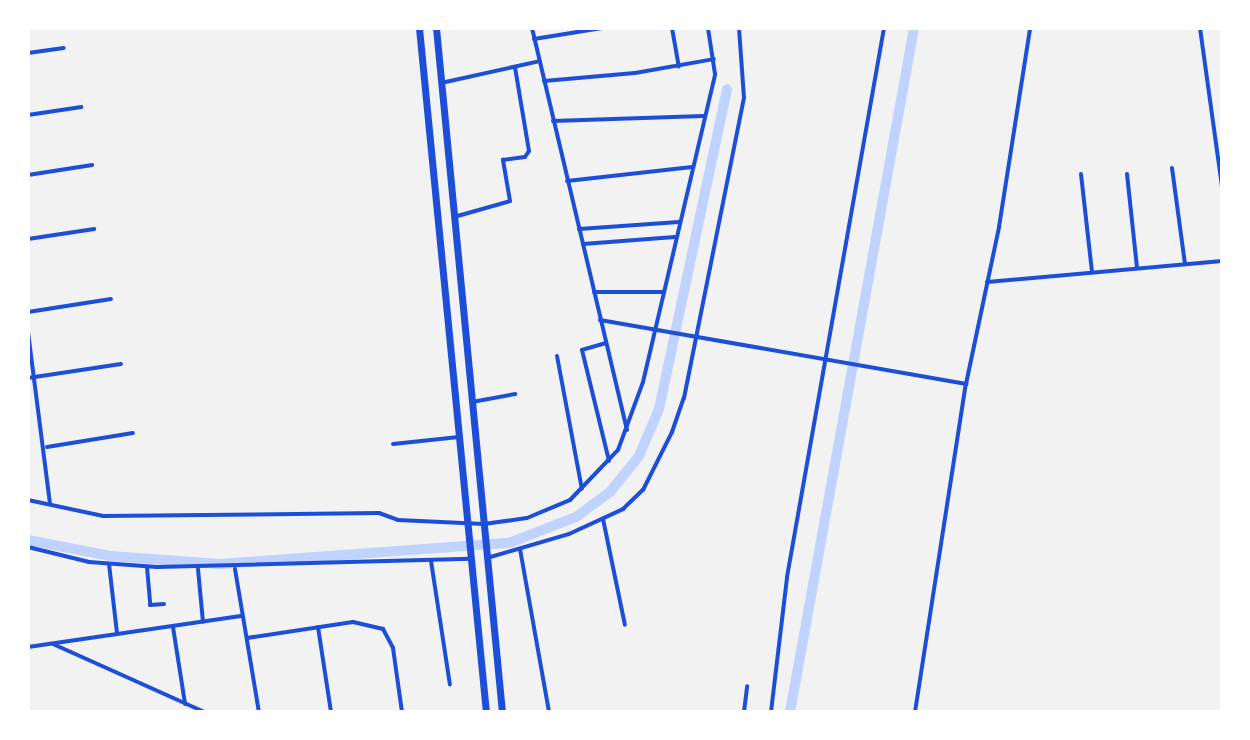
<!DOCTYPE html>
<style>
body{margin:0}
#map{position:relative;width:1250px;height:740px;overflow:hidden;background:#f2f2f2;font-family:"Nunito Sans",sans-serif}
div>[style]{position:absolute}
.canal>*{height:10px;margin:-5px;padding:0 5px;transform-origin:5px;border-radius:5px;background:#bfd3fe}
.minor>*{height:4px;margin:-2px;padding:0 2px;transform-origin:2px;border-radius:2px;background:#1d4ed8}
.trunk>*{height:7px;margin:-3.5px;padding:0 3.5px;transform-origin:3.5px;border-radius:3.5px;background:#1d4ed8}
span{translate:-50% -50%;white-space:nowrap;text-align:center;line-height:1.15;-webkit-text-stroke:6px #fff;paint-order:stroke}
.frame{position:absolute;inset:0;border:30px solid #fff;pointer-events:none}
</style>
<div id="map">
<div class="canal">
<i style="left:28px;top:540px;width:84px;rotate:11deg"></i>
<i style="left:110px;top:556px;width:110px;rotate:4.2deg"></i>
<i style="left:220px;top:564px;width:290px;rotate:-4.2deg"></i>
<i style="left:509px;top:543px;width:72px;rotate:-21.2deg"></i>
<i style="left:576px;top:517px;width:42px;rotate:-36.3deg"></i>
<i style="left:610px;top:492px;width:46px;rotate:-51.1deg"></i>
<i style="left:639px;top:456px;width:51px;rotate:-66.9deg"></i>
<i style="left:659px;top:409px;width:327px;rotate:-78deg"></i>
<i style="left:790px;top:712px;width:695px;rotate:-79.72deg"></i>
</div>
<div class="minor">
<i style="left:532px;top:28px;width:413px;rotate:76.7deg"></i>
<i style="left:672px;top:28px;width:39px;rotate:80deg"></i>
<i style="left:1200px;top:28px;width:161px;rotate:82.1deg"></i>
<i style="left:534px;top:39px;width:69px;rotate:-9.2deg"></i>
<i style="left:28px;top:53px;width:36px;rotate:-8deg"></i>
<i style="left:544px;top:81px;width:91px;rotate:-5deg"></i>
<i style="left:635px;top:73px;width:80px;rotate:-10deg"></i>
<i style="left:441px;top:83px;width:101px;rotate:-12.5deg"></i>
<i style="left:28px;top:115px;width:54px;rotate:-8.6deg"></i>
<i style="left:553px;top:121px;width:150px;rotate:-1.9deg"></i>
<i style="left:1172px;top:168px;width:97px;rotate:82.3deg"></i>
<i style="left:1081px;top:174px;width:99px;rotate:83.6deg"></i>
<i style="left:1127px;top:174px;width:94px;rotate:83.9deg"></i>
<i style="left:28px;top:175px;width:65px;rotate:-8.9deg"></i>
<i style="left:567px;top:181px;width:126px;rotate:-6.4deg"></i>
<i style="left:454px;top:217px;width:58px;rotate:-15.9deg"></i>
<i style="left:510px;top:201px;width:42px;rotate:-99.7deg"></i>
<i style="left:503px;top:160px;width:22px;rotate:-8deg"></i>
<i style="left:525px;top:157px;width:7px;rotate:-56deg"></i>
<i style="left:529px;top:151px;width:85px;rotate:-99.5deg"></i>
<i style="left:579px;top:229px;width:100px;rotate:-4deg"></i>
<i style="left:28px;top:239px;width:67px;rotate:-8.6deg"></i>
<i style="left:583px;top:244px;width:92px;rotate:-4.4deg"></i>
<i style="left:987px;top:282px;width:236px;rotate:-5.1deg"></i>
<i style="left:594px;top:292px;width:70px"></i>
<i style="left:28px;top:312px;width:84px;rotate:-8.9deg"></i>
<i style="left:600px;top:320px;width:372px;rotate:9.9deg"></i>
<i style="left:28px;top:332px;width:173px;rotate:82.7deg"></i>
<i style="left:606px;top:343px;width:25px;rotate:164deg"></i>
<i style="left:582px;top:350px;width:114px;rotate:76.3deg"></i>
<i style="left:557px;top:356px;width:135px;rotate:79.4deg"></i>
<i style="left:28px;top:378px;width:94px;rotate:-8.6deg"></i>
<i style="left:472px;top:402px;width:44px;rotate:-10.5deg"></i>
<i style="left:393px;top:444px;width:66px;rotate:-6.1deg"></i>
<i style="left:47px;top:447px;width:87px;rotate:-9.2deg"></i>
<i style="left:28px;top:500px;width:77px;rotate:12deg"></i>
<i style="left:103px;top:516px;width:276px;rotate:-0.6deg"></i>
<i style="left:379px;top:513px;width:20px;rotate:20deg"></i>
<i style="left:398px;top:520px;width:86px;rotate:2.7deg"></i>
<i style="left:484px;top:524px;width:43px;rotate:-7.9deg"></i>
<i style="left:527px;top:518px;width:47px;rotate:-22.7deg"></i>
<i style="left:570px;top:500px;width:69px;rotate:-46.2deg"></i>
<i style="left:618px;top:450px;width:72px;rotate:-69.8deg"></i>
<i style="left:643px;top:382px;width:316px;rotate:-76.8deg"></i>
<i style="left:715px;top:74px;width:47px;rotate:-98.7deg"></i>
<i style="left:603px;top:519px;width:108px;rotate:78.3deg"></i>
<i style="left:28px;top:547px;width:63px;rotate:13.8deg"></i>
<i style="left:89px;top:562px;width:68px;rotate:4.2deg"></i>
<i style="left:157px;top:567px;width:314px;rotate:-1.5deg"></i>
<i style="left:520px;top:549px;width:166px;rotate:79.9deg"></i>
<i style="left:487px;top:558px;width:85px;rotate:-16.3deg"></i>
<i style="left:569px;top:534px;width:60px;rotate:-24.8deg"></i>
<i style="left:623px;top:509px;width:28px;rotate:-44deg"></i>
<i style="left:643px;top:490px;width:65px;rotate:-63.4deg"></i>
<i style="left:672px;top:432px;width:36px;rotate:-71deg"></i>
<i style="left:684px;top:398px;width:306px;rotate:-78.7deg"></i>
<i style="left:744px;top:98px;width:70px;rotate:-94.1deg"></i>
<i style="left:431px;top:561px;width:125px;rotate:81.3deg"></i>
<i style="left:109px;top:564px;width:69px;rotate:83.4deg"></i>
<i style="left:147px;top:567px;width:38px;rotate:85deg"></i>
<i style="left:150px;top:605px;width:14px;rotate:-4deg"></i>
<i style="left:198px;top:569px;width:53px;rotate:84.6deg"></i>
<i style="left:235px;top:569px;width:145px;rotate:80.5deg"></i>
<i style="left:173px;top:627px;width:78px;rotate:81.1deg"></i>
<i style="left:318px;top:627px;width:86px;rotate:81.3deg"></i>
<i style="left:247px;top:638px;width:107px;rotate:-8.6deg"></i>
<i style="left:353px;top:622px;width:31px;rotate:13deg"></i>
<i style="left:383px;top:629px;width:21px;rotate:62deg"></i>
<i style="left:393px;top:648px;width:65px;rotate:82deg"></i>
<i style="left:53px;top:644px;width:166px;rotate:24.2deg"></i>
<i style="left:28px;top:647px;width:215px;rotate:-8.3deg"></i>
<i style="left:744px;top:712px;width:26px;rotate:-83deg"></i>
<i style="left:771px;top:712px;width:136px;rotate:-83.2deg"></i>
<i style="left:787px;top:577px;width:558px;rotate:-79.98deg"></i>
<i style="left:915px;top:712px;width:332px;rotate:-81.2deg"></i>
<i style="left:966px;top:384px;width:160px;rotate:-78.1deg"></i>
<i style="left:999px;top:227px;width:201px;rotate:-81.1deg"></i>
</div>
<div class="trunk">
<i style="left:419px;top:28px;width:687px;rotate:84.41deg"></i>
<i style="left:436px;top:28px;width:687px;rotate:84.49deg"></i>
</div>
<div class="frame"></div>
</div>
